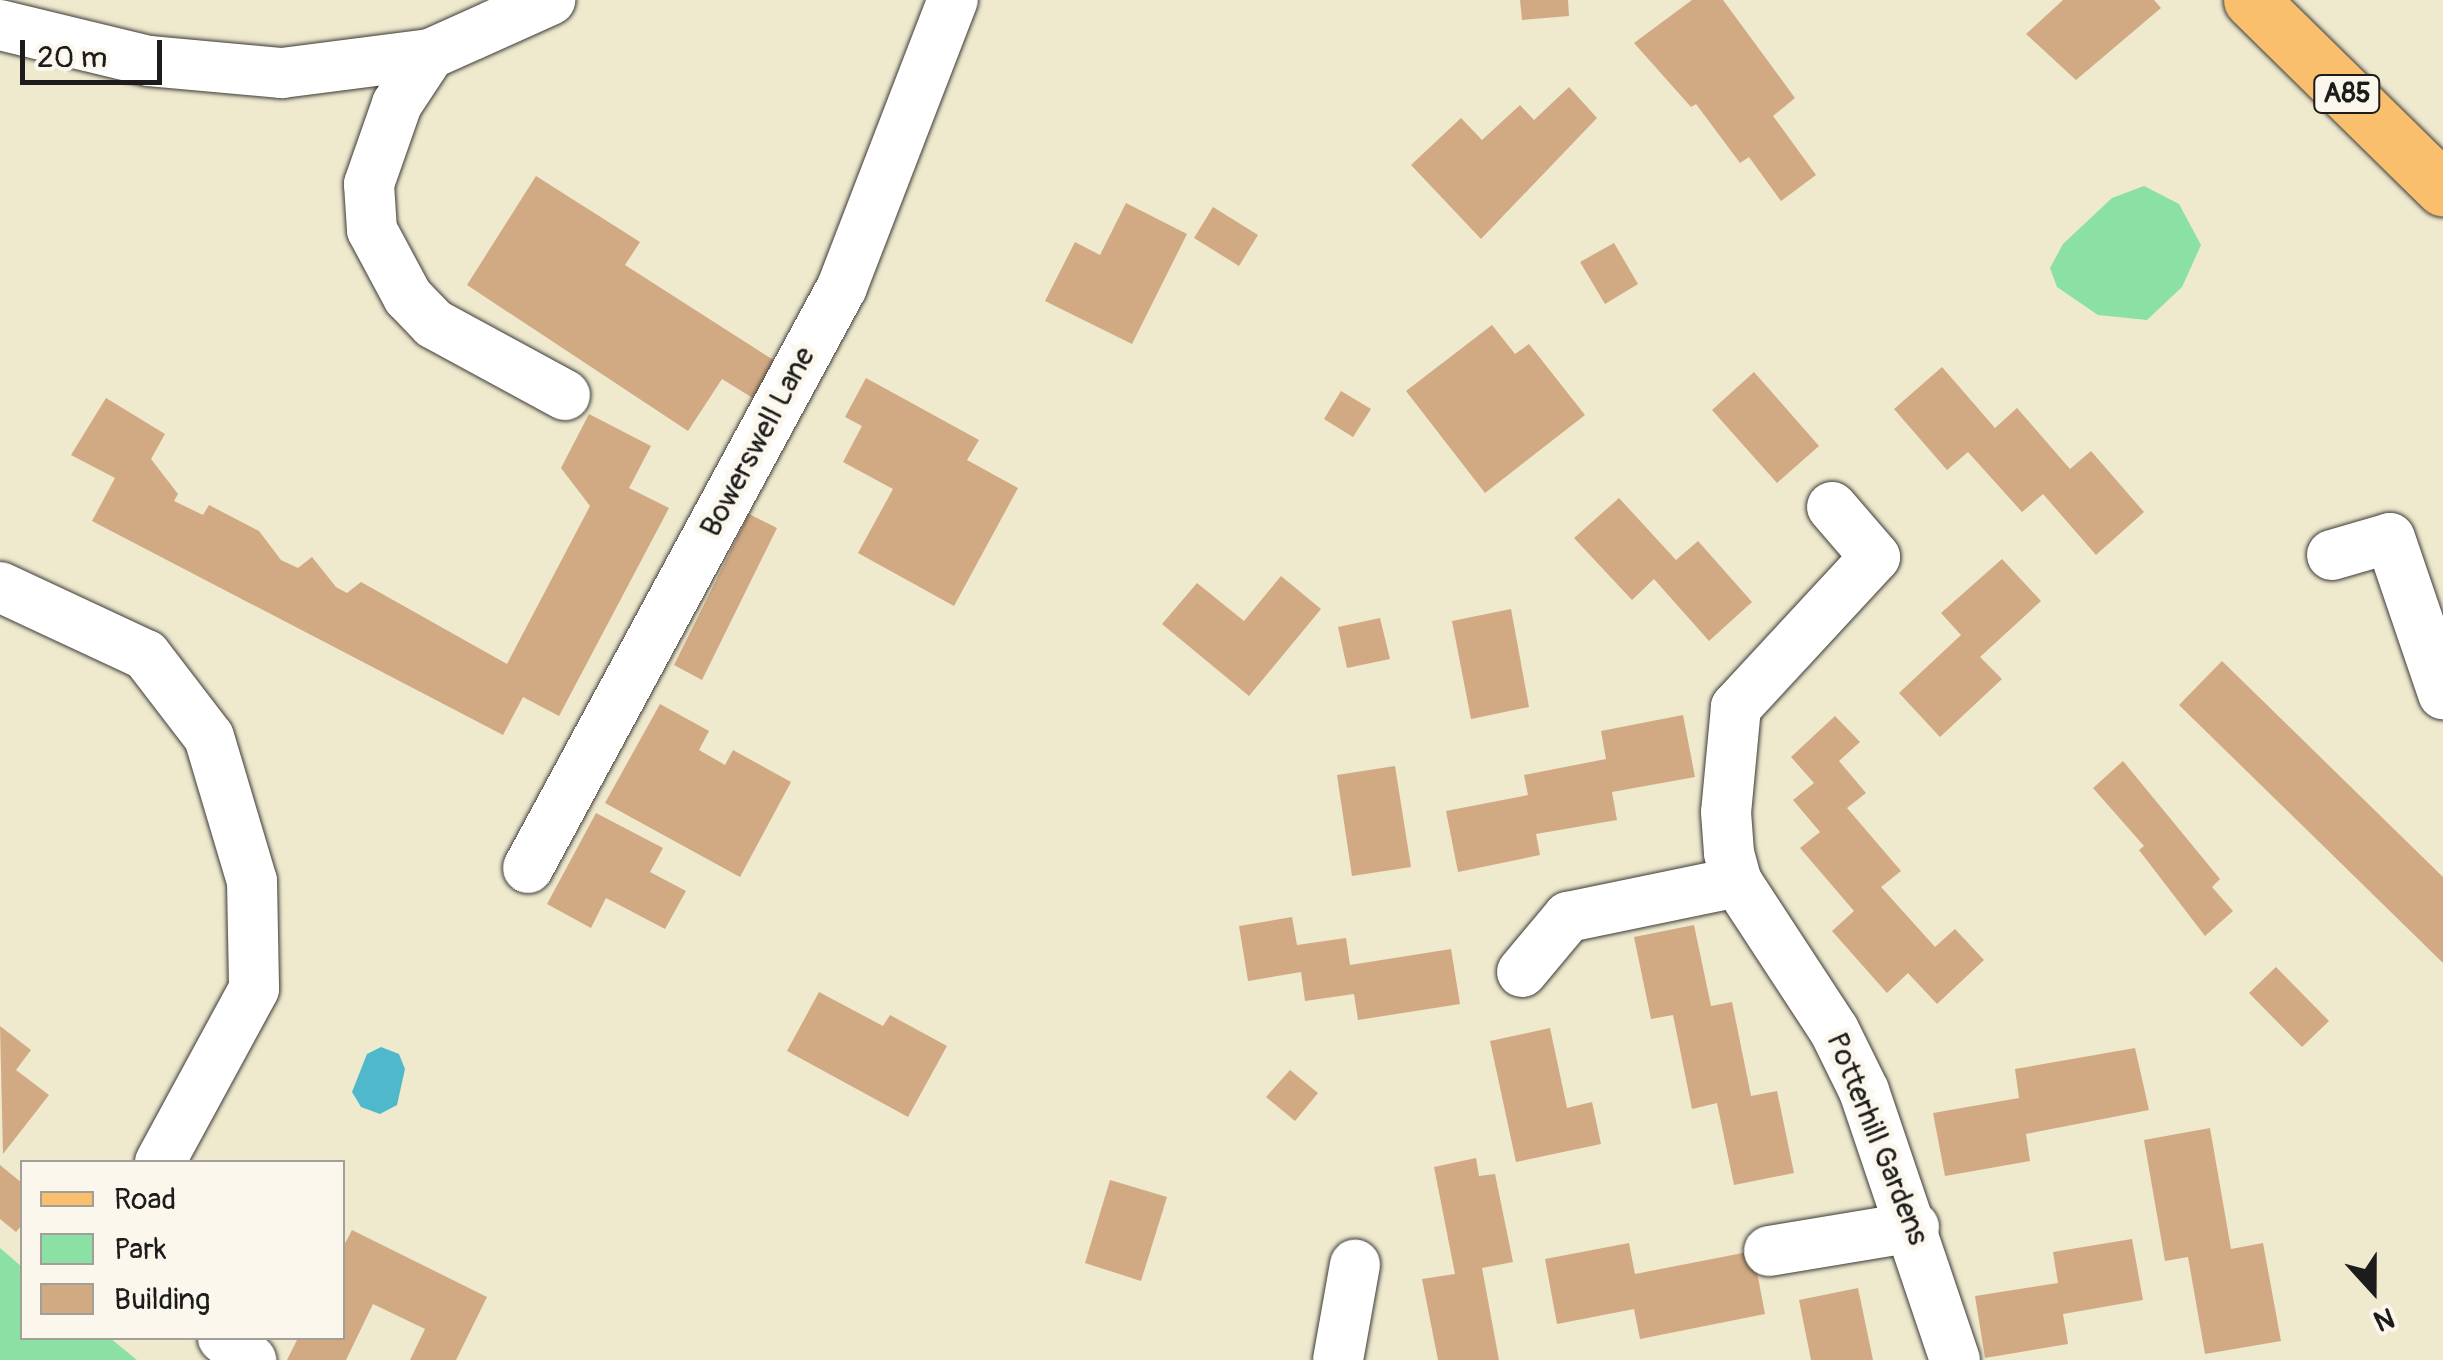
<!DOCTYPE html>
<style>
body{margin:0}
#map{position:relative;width:2443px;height:1360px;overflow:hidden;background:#efe9ce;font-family:Pangolin,sans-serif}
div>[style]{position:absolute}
.green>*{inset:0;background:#8be0a3}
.water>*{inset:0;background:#4fb9cb}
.building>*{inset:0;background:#d1aa84}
.roads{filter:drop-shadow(0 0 2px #3c3b37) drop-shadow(0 0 2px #3c3b37)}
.minor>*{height:50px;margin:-25px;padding:0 25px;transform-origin:25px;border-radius:25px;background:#fff}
.major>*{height:55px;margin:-27.5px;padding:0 27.5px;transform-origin:27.5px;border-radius:27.5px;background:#f9bf6d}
span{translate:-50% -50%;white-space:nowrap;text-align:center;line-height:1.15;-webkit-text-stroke:10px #fbf7ec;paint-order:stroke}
.shield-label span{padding:2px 8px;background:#fbf7ec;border:2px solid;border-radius:8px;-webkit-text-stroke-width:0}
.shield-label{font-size:28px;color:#1c1c1c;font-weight:700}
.street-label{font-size:30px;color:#1c1c1c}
.legend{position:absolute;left:20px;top:1160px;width:325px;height:180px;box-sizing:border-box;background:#fbf7ec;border:2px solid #a29f99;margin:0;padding:12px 18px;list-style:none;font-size:30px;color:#1c1c1c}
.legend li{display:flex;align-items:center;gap:20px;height:50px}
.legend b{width:50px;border:2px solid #a29f99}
.north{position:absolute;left:2323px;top:1240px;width:100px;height:100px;-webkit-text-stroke:8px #fbf7ec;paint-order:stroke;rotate:159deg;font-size:28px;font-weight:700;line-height:40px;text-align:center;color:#1c1c1c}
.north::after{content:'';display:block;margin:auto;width:35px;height:45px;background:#1c1c1c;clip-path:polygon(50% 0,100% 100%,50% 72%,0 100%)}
.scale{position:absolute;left:20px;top:40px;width:142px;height:45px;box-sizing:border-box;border:5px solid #1c1c1c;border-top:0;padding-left:12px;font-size:30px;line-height:35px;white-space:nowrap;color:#1c1c1c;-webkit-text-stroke:8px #fbf7ec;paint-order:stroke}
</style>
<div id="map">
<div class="green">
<i style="clip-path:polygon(2144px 186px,2179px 204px,2201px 245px,2182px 287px,2147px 320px,2098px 315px,2057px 287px,2050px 268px,2063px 244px,2112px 198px)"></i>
<i style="clip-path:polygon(0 1248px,22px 1267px,22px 1338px,110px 1338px,137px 1360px,0 1360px)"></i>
</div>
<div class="water">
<i style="clip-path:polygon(381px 1047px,399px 1054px,405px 1069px,397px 1105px,380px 1114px,361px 1107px,352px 1092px,367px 1054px)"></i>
</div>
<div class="building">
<i style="clip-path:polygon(1520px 0,1568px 0,1569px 16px,1522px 20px)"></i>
<i style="clip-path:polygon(1692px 0,1723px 0,1795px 98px,1773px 116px,1816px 175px,1781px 201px,1749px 157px,1740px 163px,1696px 104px,1691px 107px,1634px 43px)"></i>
<i style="clip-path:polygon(2063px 0,2154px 0,2161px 8px,2076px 80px,2026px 34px)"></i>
<i style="clip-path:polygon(1569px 87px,1597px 118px,1481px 239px,1411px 165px,1461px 118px,1482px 140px,1520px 105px,1534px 120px)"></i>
<i style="clip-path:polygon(536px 176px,640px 242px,625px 265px,792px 372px,769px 408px,722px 379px,688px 431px,467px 285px)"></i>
<i style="clip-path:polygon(1126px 203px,1187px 234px,1132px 344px,1045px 301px,1075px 242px,1100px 255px)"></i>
<i style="clip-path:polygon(1213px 207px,1258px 235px,1239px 266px,1194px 238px)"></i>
<i style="clip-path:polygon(1614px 243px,1638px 284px,1605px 304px,1580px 262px)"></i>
<i style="clip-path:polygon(1492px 325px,1515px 354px,1529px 344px,1585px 415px,1485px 493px,1406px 391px)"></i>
<i style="clip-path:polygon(1942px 367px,1995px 428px,2017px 408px,2070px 469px,2091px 451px,2144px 512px,2096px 555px,2043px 494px,2022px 512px,1968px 452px,1947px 470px,1894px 409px)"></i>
<i style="clip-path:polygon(1754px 372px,1819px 446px,1777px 483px,1712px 410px)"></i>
<i style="clip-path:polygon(866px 378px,979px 440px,967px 460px,1018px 488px,954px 606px,858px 553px,893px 489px,843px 462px,862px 426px,845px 417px)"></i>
<i style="clip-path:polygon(1341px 391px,1371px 409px,1353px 437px,1324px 419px)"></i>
<i style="clip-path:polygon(106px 398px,165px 434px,151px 459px,178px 494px,174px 501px,203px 515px,209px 505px,259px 531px,281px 560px,298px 568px,312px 557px,336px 587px,347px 593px,361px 582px,507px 664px,590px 506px,561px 468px,589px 414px,651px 446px,629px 488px,669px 508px,559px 716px,523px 697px,503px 735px,92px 521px,115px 478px,71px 455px)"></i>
<i style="clip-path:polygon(1619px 498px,1676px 560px,1698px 541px,1752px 602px,1709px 641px,1654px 579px,1632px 600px,1574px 538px)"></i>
<i style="clip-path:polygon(749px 514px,777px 528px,702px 680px,674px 665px)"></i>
<i style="clip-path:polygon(2002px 559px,2041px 601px,1980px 657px,2002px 679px,1940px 737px,1899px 693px,1961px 635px,1941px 613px)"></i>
<i style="clip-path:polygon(1281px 576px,1321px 609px,1249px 696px,1162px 624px,1197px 583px,1244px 621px)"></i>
<i style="clip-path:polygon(1511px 609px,1529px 707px,1471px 719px,1452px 621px)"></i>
<i style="clip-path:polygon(1380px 618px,1390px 659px,1347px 668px,1338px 627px)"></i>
<i style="clip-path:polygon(2222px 661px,2443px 877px,2443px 963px,2179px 705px)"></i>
<i style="clip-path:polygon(660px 704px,709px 731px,699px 750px,725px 765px,733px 750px,791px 782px,740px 877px,605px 803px)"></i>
<i style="clip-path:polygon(1683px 715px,1695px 777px,1612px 792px,1617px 820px,1536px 834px,1540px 855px,1458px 872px,1446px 811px,1528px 795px,1524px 775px,1606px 759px,1601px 731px)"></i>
<i style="clip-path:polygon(1835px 716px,1860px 742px,1839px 761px,1866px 793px,1847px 808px,1901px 871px,1881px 887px,1935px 947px,1955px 929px,1984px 960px,1937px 1004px,1908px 973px,1887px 993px,1832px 931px,1854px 911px,1800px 848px,1820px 832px,1793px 800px,1814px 783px,1791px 757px)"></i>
<i style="clip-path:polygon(2123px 761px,2220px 879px,2212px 887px,2233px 911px,2205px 936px,2139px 850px,2144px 846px,2093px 788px)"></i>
<i style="clip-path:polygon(1395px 766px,1411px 867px,1352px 876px,1337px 775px)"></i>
<i style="clip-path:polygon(596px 813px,663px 848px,650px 872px,686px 891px,665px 929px,606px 898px,591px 928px,547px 904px)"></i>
<i style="clip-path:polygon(1292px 917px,1297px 945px,1346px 938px,1350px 965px,1451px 949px,1460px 1004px,1358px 1020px,1354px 994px,1305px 1001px,1301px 972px,1248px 981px,1239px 926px)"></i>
<i style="clip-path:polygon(1694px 925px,1711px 1006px,1732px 1002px,1751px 1096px,1777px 1091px,1794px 1173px,1734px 1185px,1717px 1103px,1692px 1109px,1673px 1015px,1651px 1019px,1634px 937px)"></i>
<i style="clip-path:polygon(2276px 967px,2329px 1021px,2302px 1047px,2249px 993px)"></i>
<i style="clip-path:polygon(819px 992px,883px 1026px,890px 1015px,947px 1046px,908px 1117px,787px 1051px)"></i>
<i style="clip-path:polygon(0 1026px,31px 1050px,16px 1070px,49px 1095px,3px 1154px)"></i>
<i style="clip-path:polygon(1550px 1028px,1567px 1108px,1592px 1102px,1601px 1144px,1516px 1162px,1490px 1041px)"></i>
<i style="clip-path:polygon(2135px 1048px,2149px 1110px,2026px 1134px,2030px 1161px,1945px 1176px,1933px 1113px,2019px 1098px,2015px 1069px)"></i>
<i style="clip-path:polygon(1290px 1070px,1318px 1093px,1295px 1121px,1266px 1097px)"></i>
<i style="clip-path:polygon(2210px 1128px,2231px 1249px,2263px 1243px,2281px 1341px,2205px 1354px,2188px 1257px,2165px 1261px,2144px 1140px)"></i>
<i style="clip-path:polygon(1476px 1158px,1479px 1176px,1495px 1174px,1513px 1262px,1482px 1268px,1499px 1360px,1438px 1360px,1422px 1279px,1455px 1274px,1434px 1167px)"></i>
<i style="clip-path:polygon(0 1165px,22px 1183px,22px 1225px,16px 1232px,0 1219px)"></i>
<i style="clip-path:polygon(1110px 1180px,1167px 1197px,1141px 1281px,1085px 1263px)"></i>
<i style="clip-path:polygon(352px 1230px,487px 1297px,456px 1360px,410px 1360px,425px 1329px,373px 1304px,346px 1360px,287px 1360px,298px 1338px,342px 1338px,342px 1249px)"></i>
<i style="clip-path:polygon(2132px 1239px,2143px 1300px,2063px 1314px,2068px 1344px,1985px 1358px,1975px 1296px,2058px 1283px,2053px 1252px)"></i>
<i style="clip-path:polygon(1629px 1243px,1635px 1274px,1753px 1251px,1765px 1314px,1640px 1339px,1634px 1309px,1557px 1324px,1545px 1259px)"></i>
<i style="clip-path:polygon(1858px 1288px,1873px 1360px,1811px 1360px,1799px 1300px)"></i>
</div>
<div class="roads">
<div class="minor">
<i style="left:0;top:25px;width:153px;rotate:13.6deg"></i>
<i style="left:149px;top:61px;width:134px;rotate:5.2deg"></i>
<i style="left:282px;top:73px;width:149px;rotate:-7.3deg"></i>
<i style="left:430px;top:54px;width:132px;rotate:-24.2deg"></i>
<i style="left:430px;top:54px;width:60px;rotate:123.4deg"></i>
<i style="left:397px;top:104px;width:85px;rotate:109.3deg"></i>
<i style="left:369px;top:184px;width:46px;rotate:86.3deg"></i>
<i style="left:372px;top:230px;width:76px;rotate:61.8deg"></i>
<i style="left:408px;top:297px;width:37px;rotate:46deg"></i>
<i style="left:434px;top:324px;width:149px;rotate:28.5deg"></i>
<i style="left:1832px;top:507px;width:66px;rotate:49.3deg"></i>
<i style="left:1875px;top:557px;width:205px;rotate:132.8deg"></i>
<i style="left:1736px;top:707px;width:105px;rotate:95.4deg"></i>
<i style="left:1726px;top:812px;width:41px;rotate:85.8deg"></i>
<i style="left:1729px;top:853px;width:30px;rotate:75deg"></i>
<i style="left:1737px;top:882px;width:177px;rotate:56.8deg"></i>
<i style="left:1834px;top:1030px;width:68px;rotate:63.8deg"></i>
<i style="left:1864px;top:1091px;width:284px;rotate:71.3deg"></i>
<i style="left:2332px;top:555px;width:60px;rotate:-16.3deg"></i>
<i style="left:2390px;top:538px;width:165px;rotate:71.2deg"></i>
<i style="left:0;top:587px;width:161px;rotate:25deg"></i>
<i style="left:146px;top:655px;width:103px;rotate:52.5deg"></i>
<i style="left:209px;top:737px;width:150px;rotate:73.4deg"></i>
<i style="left:252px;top:881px;width:108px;rotate:88.9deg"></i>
<i style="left:254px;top:989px;width:197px;rotate:118.5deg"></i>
<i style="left:528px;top:868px;width:660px;rotate:-61.61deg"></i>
<i style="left:842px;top:287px;width:308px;rotate:-68.9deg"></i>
<i style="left:1522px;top:972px;width:72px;rotate:-50.1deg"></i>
<i style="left:1568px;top:917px;width:173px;rotate:-11.7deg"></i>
<i style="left:1769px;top:1251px;width:147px;rotate:-9.4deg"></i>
<i style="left:223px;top:1338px;width:36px;rotate:38deg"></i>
<i style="left:1338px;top:1360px;width:97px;rotate:-79.9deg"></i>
</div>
<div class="major">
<i style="left:2251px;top:0;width:269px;rotate:44.5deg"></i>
</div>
</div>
<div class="shield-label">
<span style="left:2347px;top:94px">A85</span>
</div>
<div class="street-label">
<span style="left:758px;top:442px;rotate:-62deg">Bowerswell Lane</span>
<span style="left:1877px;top:1139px;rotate:68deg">Potterhill Gardens</span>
</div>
<ul class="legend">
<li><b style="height:12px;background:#f9bf6d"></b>Road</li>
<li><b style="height:28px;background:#8be0a3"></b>Park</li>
<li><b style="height:28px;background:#d1aa84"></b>Building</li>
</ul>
<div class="north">N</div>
<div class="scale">20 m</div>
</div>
